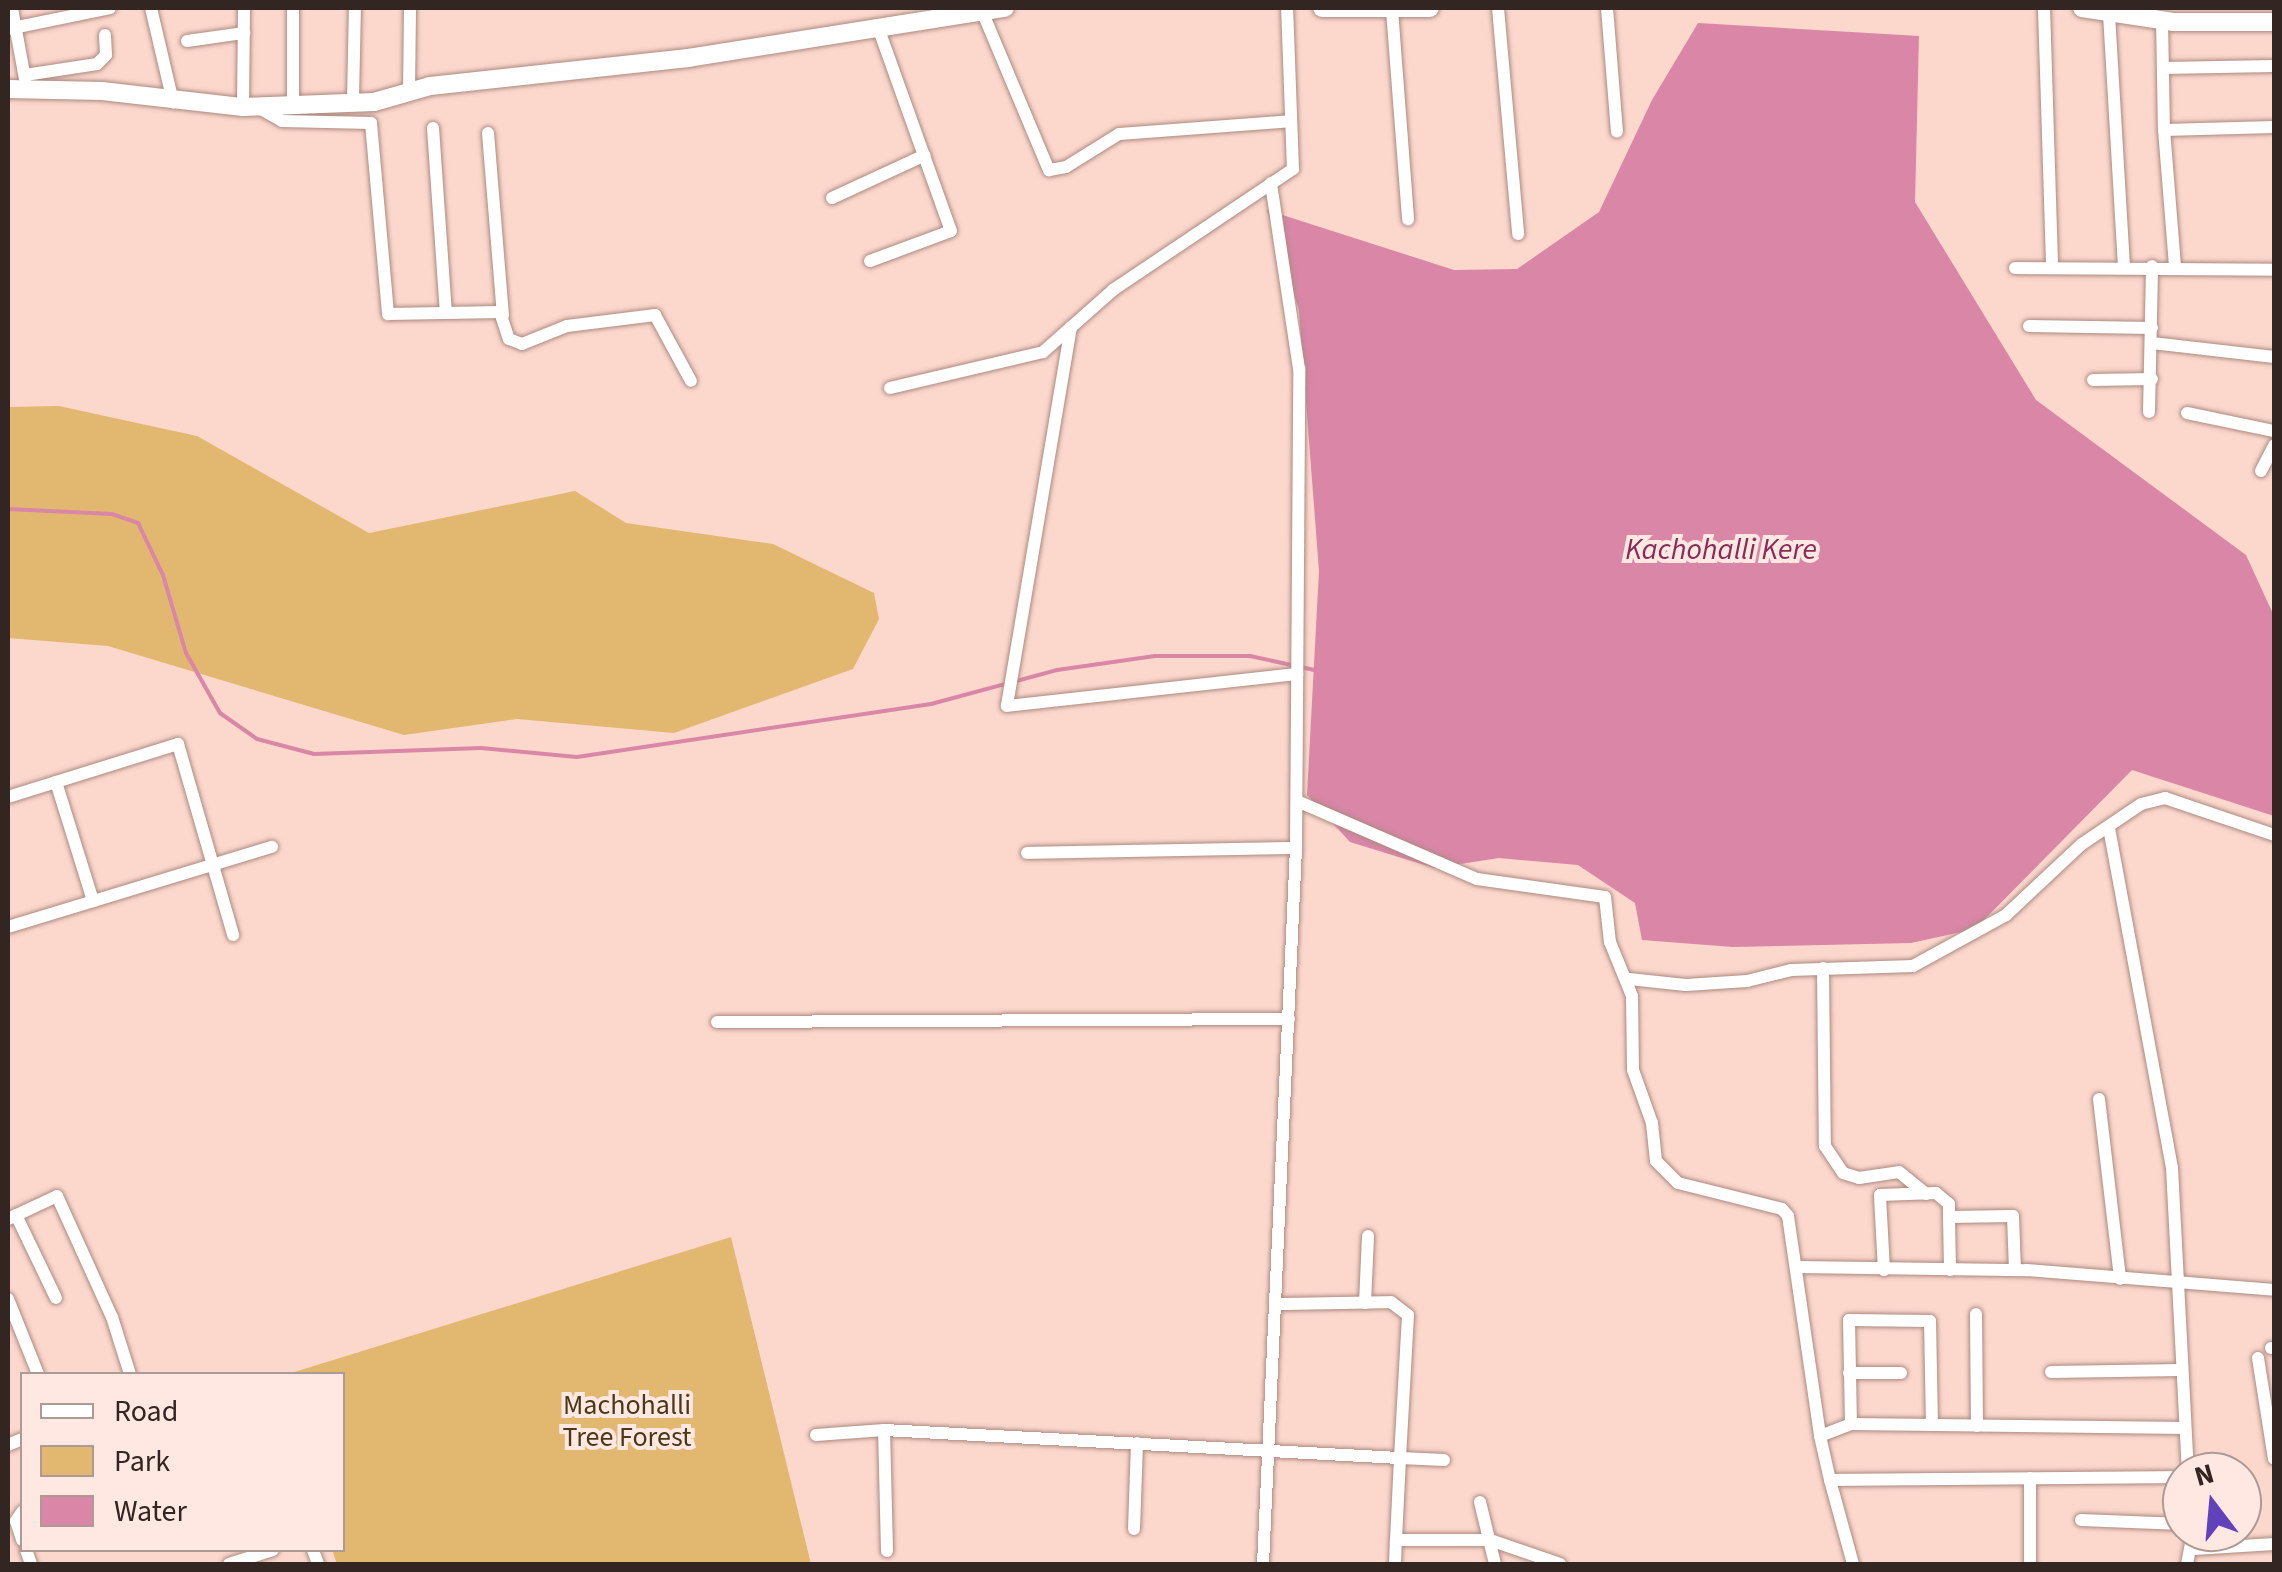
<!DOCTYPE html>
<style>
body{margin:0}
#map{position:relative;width:2282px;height:1572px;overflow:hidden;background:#fcd7cc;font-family:"Source Sans 3",sans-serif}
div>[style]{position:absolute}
.green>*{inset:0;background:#e2b870}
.water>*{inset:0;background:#d986a7}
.stream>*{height:4px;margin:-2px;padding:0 2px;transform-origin:2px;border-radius:2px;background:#d986a7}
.roads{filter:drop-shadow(0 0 2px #ac8a80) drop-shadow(0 0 2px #ac8a80)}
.street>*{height:12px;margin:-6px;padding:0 6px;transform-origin:6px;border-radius:6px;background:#fff}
.secondary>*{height:18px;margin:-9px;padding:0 9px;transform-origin:9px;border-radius:9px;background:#fff}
span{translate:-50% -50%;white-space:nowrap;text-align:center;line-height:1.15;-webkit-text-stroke:8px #fee8e1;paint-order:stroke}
.park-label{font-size:28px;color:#4a3816}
.water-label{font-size:30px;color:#8b2a59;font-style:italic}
.frame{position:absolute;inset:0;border:10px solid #332521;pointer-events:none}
.legend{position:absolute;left:20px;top:1372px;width:325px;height:180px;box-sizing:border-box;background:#fee8e1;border:2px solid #ad9a94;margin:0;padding:12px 18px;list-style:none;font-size:30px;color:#332521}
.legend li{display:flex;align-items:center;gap:20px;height:50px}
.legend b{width:50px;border:2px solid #ad9a94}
.north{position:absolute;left:2162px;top:1452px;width:100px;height:100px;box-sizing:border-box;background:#fee8e1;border:2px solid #ad9a94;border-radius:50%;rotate:344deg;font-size:28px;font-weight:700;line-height:40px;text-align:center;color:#332521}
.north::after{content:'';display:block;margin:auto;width:35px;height:45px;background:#6242ba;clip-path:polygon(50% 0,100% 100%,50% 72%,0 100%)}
</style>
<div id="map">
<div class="green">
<i style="clip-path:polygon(59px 406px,197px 436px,369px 533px,575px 491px,626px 523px,773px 544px,874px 593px,879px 619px,853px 669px,674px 733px,517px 719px,404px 735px,108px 646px,8px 638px,8px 407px)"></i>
<i style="clip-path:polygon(731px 1237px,811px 1564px,337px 1564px,332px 1550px,342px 1550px,342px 1374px,288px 1374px)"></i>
</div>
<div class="water">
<i style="clip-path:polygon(1698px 23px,1919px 36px,1915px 202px,2036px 400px,2246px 555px,2274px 616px,2274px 816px,2132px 770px,1975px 929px,1911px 943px,1733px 947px,1642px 940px,1635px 903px,1578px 865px,1499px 858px,1434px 868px,1350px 842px,1307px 795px,1319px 571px,1299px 310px,1267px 210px,1454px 270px,1517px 269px,1599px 212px,1652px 100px)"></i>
</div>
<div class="stream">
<i style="left:8px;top:509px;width:104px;rotate:2.8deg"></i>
<i style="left:112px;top:514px;width:28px;rotate:19deg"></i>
<i style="left:138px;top:523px;width:58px;rotate:64.3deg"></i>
<i style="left:163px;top:575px;width:81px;rotate:73.6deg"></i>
<i style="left:186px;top:653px;width:69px;rotate:60.5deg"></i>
<i style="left:220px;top:713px;width:45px;rotate:35.1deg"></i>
<i style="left:257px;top:739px;width:59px;rotate:14.7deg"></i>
<i style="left:314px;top:754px;width:167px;rotate:-2.1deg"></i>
<i style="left:481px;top:748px;width:96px;rotate:5.4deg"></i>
<i style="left:577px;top:757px;width:358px;rotate:-8.5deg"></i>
<i style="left:931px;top:704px;width:131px;rotate:-15.1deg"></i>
<i style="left:1057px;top:670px;width:99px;rotate:-8.1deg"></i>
<i style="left:1155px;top:656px;width:95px"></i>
<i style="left:1250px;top:656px;width:66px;rotate:12.3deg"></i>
</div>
<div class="roads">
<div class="street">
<i style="left:12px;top:8px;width:72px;rotate:79.6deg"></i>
<i style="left:151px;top:8px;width:97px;rotate:76.8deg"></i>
<i style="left:293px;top:8px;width:98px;rotate:90deg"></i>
<i style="left:1498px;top:8px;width:227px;rotate:84.9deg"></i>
<i style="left:1607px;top:8px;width:124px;rotate:85.4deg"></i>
<i style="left:2044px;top:8px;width:259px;rotate:88.2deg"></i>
<i style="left:1392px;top:10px;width:210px;rotate:85.6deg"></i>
<i style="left:982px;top:11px;width:173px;rotate:67.2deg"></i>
<i style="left:1049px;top:170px;width:17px;rotate:-10deg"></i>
<i style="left:1066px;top:167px;width:62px;rotate:-31.9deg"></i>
<i style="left:1119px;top:134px;width:172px;rotate:-4.3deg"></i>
<i style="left:2109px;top:14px;width:252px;rotate:86.6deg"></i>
<i style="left:2162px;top:19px;width:111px;rotate:89deg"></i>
<i style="left:8px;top:29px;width:104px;rotate:-11.6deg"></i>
<i style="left:187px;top:41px;width:58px;rotate:-8deg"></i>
<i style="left:2163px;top:68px;width:111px;rotate:-1deg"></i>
<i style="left:25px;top:75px;width:73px;rotate:-8.7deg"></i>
<i style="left:97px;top:64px;width:13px;rotate:-45deg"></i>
<i style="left:106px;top:55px;width:20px;rotate:-93deg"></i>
<i style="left:409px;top:92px;width:84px;rotate:-89.3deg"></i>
<i style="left:353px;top:100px;width:92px;rotate:-88.8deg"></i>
<i style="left:243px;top:107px;width:99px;rotate:-89.4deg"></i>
<i style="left:257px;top:107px;width:29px;rotate:29deg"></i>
<i style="left:282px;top:121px;width:89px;rotate:1.3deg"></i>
<i style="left:371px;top:123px;width:192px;rotate:84.9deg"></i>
<i style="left:388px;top:314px;width:112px;rotate:-1deg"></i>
<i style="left:500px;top:312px;width:28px;rotate:72deg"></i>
<i style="left:509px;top:339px;width:14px;rotate:21deg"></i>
<i style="left:522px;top:344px;width:48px;rotate:-21.8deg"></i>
<i style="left:567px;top:326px;width:89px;rotate:-7.1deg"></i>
<i style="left:655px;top:315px;width:75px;rotate:61.4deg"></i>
<i style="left:433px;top:128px;width:184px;rotate:86deg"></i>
<i style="left:488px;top:133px;width:183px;rotate:85.3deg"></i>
<i style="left:832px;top:198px;width:102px;rotate:-24.8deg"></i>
<i style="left:870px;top:261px;width:86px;rotate:-20.3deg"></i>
<i style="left:951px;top:231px;width:217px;rotate:-109.7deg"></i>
<i style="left:2175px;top:266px;width:136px;rotate:-94.6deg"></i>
<i style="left:2164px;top:130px;width:110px;rotate:-1.6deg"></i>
<i style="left:2015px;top:268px;width:259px;rotate:0.4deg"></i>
<i style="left:2029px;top:326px;width:123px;rotate:0.9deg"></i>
<i style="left:1071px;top:327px;width:384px;rotate:99.6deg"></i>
<i style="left:1007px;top:706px;width:292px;rotate:-6.3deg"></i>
<i style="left:2152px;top:343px;width:123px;rotate:6.5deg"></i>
<i style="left:2093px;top:380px;width:59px;rotate:-1deg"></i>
<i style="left:890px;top:388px;width:157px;rotate:-13.2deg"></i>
<i style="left:1043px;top:352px;width:94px;rotate:-41.5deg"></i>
<i style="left:1113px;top:290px;width:217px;rotate:-33.9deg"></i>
<i style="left:1293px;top:169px;width:161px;rotate:-92.1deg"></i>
<i style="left:2149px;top:412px;width:146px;rotate:-88.8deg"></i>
<i style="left:2187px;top:413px;width:89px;rotate:11.7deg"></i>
<i style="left:2261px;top:471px;width:29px;rotate:-63deg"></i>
<i style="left:56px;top:782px;width:125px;rotate:72.7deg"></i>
<i style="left:8px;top:797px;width:178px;rotate:-17.3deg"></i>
<i style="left:178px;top:744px;width:199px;rotate:73.9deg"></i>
<i style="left:1299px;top:802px;width:194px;rotate:23.4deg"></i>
<i style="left:1477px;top:879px;width:129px;rotate:8deg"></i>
<i style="left:1605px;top:897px;width:45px;rotate:83.7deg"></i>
<i style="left:1610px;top:942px;width:58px;rotate:67.8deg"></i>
<i style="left:1632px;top:996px;width:74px;rotate:89.2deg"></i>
<i style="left:1633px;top:1070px;width:56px;rotate:70.3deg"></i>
<i style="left:1652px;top:1123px;width:38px;rotate:84deg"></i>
<i style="left:1656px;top:1161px;width:31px;rotate:45deg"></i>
<i style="left:1678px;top:1183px;width:107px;rotate:14deg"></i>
<i style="left:1782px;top:1209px;width:9px;rotate:49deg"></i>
<i style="left:1788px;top:1216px;width:222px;rotate:81.7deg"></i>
<i style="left:2109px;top:828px;width:346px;rotate:79.5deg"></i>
<i style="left:2172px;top:1168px;width:304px;rotate:87deg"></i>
<i style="left:1027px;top:853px;width:269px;rotate:-1.1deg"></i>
<i style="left:1296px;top:848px;width:479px;rotate:-89.6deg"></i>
<i style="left:1299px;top:369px;width:188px;rotate:-98.6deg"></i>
<i style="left:8px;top:927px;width:276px;rotate:-16.9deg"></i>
<i style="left:1823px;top:968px;width:178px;rotate:89.4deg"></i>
<i style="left:1825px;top:1146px;width:32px;rotate:56deg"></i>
<i style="left:1843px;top:1173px;width:17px;rotate:17deg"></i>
<i style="left:1859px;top:1178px;width:40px;rotate:-8.5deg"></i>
<i style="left:1899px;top:1172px;width:35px;rotate:39deg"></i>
<i style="left:1629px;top:979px;width:57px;rotate:6deg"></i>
<i style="left:1686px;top:985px;width:61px;rotate:-3.8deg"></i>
<i style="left:1747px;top:981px;width:45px;rotate:-14deg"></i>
<i style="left:1791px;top:970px;width:122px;rotate:-1.9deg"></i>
<i style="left:1913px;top:966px;width:106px;rotate:-28.7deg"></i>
<i style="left:2006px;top:915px;width:104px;rotate:-43.1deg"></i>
<i style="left:2082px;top:844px;width:71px;rotate:-34.1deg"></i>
<i style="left:2141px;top:804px;width:25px;rotate:-14deg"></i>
<i style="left:2165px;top:798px;width:115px;rotate:18.7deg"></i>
<i style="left:717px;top:1022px;width:572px;rotate:-0.3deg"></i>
<i style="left:2099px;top:1099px;width:181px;rotate:83.3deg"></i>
<i style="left:16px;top:1215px;width:92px;rotate:64.3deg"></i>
<i style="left:1949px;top:1217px;width:53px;rotate:88.9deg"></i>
<i style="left:8px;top:1219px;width:54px;rotate:-25.1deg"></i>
<i style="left:57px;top:1196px;width:133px;rotate:65.6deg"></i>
<i style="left:112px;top:1317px;width:60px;rotate:72.5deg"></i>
<i style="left:1798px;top:1267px;width:229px;rotate:0.8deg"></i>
<i style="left:2027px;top:1270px;width:248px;rotate:4.6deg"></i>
<i style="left:1884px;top:1270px;width:75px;rotate:-93.1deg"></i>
<i style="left:1880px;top:1195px;width:56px;rotate:-2deg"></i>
<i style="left:1936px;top:1193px;width:17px;rotate:40deg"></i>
<i style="left:1949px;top:1204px;width:13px;rotate:90deg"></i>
<i style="left:1949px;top:1217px;width:64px;rotate:-0.9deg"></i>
<i style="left:2013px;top:1216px;width:54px;rotate:87.9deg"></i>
<i style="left:8px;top:1299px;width:81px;rotate:68.2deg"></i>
<i style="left:1365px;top:1303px;width:67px;rotate:-87.4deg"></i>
<i style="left:1976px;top:1314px;width:112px;rotate:89.5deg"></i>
<i style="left:2271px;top:1348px;width:3px"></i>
<i style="left:2258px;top:1358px;width:102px;rotate:81deg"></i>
<i style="left:2051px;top:1372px;width:130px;rotate:-0.9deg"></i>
<i style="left:1849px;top:1373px;width:52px"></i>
<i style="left:1851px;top:1424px;width:334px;rotate:0.7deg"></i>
<i style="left:816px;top:1435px;width:68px;rotate:-4.2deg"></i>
<i style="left:8px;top:1445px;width:15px;rotate:-23deg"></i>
<i style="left:2030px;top:1478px;width:86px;rotate:90deg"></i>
<i style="left:1830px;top:1480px;width:45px;rotate:-102.8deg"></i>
<i style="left:1820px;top:1436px;width:33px;rotate:-21deg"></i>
<i style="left:1851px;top:1424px;width:104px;rotate:-91.1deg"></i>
<i style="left:1849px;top:1320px;width:81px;rotate:0.7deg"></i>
<i style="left:1930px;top:1321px;width:104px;rotate:88.9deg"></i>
<i style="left:1480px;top:1502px;width:64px;rotate:76.4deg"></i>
<i style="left:22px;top:1512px;width:11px;rotate:124deg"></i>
<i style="left:16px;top:1521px;width:20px;rotate:72deg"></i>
<i style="left:2081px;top:1520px;width:101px;rotate:2.3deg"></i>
<i style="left:1134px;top:1529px;width:86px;rotate:-88deg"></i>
<i style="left:1396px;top:1540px;width:82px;rotate:-87.2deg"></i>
<i style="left:1400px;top:1458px;width:44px;rotate:2.6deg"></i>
<i style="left:2194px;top:1549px;width:80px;rotate:-3.6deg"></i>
<i style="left:26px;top:1550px;width:15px;rotate:70deg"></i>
<i style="left:313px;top:1550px;width:15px;rotate:70deg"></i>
<i style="left:887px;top:1551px;width:121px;rotate:-91.4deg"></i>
<i style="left:884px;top:1430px;width:517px;rotate:3.11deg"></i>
<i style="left:1400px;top:1458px;width:143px;rotate:-86.8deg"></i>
<i style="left:1408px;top:1315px;width:21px;rotate:-143deg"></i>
<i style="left:1391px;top:1302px;width:116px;rotate:179deg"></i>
<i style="left:229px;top:1564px;width:46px;rotate:-17.7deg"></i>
<i style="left:1263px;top:1564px;width:717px;rotate:-87.36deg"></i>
<i style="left:1395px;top:1564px;width:24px;rotate:-88deg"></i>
<i style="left:1396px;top:1540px;width:94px"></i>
<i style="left:1490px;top:1540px;width:74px;rotate:18.9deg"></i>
<i style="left:1853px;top:1564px;width:87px;rotate:-105.3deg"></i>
<i style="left:1830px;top:1480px;width:352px;rotate:-0.5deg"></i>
<i style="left:2187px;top:1564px;width:33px;rotate:-79deg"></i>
</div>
<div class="secondary">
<i style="left:1322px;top:8px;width:108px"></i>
<i style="left:2082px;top:8px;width:92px;rotate:8.7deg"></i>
<i style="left:2173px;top:22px;width:101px"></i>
<i style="left:8px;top:89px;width:94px;rotate:1.2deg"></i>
<i style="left:102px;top:91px;width:142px;rotate:6.5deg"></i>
<i style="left:243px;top:107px;width:131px;rotate:-2.2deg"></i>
<i style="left:374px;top:102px;width:58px;rotate:-15.9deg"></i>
<i style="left:430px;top:86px;width:260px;rotate:-6.2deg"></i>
<i style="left:688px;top:58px;width:321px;rotate:-9deg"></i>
</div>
</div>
<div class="park-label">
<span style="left:627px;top:1421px">Machohalli<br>Tree Forest</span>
</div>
<div class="water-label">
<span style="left:1721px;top:550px">Kachohalli Kere</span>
</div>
<div class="frame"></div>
<ul class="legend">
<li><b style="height:12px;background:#fff"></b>Road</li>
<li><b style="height:28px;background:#e2b870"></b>Park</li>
<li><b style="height:28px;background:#d986a7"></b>Water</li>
</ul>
<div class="north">N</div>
</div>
